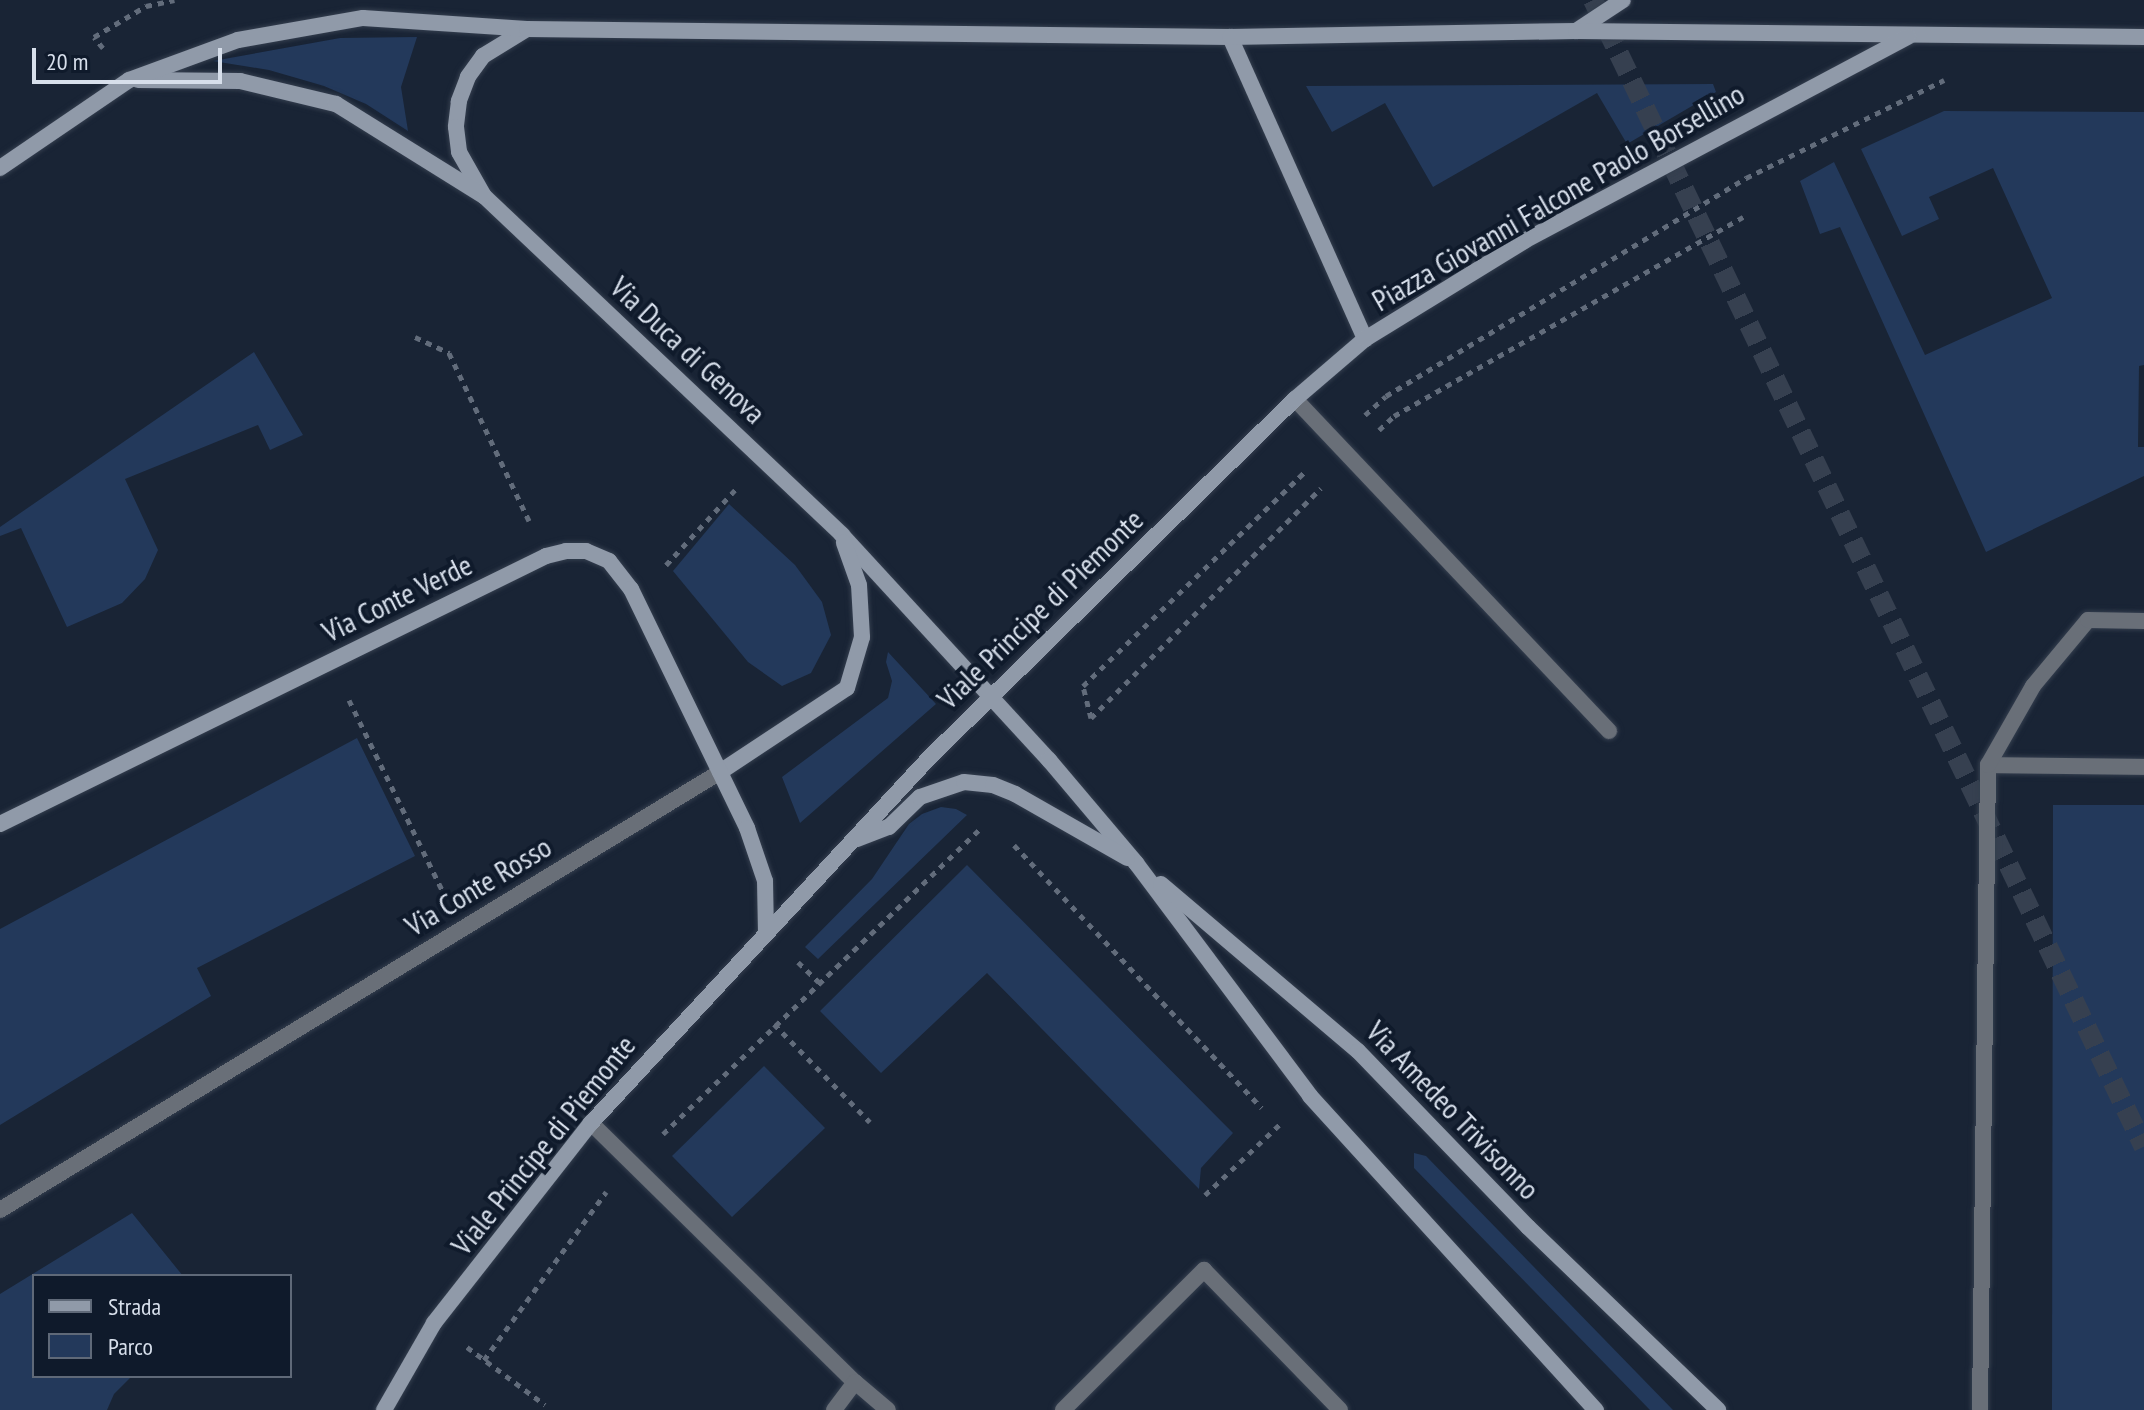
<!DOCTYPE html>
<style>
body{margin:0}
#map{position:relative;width:2144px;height:1410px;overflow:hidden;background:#192435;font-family:"PT Sans Narrow",sans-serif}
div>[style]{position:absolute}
.green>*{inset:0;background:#23395b}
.primary-tunnel>*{height:20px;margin-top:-10px;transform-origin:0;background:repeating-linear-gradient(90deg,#364050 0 20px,transparent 0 30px)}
.path>*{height:5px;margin-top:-2.5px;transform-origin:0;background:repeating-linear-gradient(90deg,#626c7b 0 6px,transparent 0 12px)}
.roads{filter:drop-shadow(0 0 2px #343e4e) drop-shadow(0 0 2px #343e4e)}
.lane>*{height:16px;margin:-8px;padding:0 8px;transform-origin:8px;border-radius:8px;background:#696f78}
.street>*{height:16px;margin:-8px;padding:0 8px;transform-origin:8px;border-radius:8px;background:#696f78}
.secondary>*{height:16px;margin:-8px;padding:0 8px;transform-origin:8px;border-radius:8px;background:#909aa9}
span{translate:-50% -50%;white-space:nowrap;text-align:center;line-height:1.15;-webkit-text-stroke:8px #0f1a2b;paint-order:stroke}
.street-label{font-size:30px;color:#d7dfeb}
.legend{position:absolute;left:32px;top:1274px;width:260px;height:104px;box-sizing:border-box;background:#0f1a2b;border:2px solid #5f6978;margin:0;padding:10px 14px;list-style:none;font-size:24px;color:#d7dfeb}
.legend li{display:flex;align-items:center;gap:16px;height:40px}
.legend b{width:40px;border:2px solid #5f6978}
.scale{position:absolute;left:32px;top:48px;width:190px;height:36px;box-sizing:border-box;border:4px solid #d7dfeb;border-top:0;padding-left:10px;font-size:24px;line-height:28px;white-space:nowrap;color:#d7dfeb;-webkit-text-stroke:6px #0f1a2b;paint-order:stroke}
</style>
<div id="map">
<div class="green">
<i style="clip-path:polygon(417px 37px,401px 87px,408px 131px,366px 104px,324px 86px,269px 70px,213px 61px,340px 38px)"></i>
<i style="clip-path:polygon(1713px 84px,1716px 92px,1627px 144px,1597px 93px,1433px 187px,1385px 103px,1332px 132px,1306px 86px)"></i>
<i style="clip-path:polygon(1944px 111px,2144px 112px,2144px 365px,2139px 366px,2138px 447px,2144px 447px,2144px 476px,1986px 552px,1840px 227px,1820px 234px,1800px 181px,1834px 162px,1925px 355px,2052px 298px,1993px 168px,1929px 197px,1939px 219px,1902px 236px,1861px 149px)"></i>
<i style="clip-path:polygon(254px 352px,303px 435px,270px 450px,258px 425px,125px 479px,158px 550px,145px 579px,122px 603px,67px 627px,21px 528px,0 536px,0 527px)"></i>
<i style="clip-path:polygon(729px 504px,795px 565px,822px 602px,831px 635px,811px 673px,782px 686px,748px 662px,673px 571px)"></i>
<i style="clip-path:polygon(888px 652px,936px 704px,800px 823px,782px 777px,888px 698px,892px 681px,886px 662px)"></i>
<i style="clip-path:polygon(357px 738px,415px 856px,197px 968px,211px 996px,0 1125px,0 929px)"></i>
<i style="clip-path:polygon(2053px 805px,2144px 805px,2144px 1410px,2052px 1410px)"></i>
<i style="clip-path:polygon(941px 807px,956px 809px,967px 815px,818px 959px,805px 947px,872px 879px,909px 824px,922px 814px)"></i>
<i style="clip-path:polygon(967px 865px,1233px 1133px,1201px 1168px,1199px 1189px,987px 973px,881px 1073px,820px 1011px)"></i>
<i style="clip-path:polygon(764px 1066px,825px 1128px,732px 1217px,672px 1156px)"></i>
<i style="clip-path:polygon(1414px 1153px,1426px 1156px,1673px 1410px,1650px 1410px,1414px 1168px)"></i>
<i style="clip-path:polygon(132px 1213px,183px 1276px,34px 1276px,34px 1376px,132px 1376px,114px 1394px,107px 1410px,0 1410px,0 1294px)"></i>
</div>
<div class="primary-tunnel">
<i style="left:1593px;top:0;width:1272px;rotate:64.34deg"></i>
</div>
<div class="path">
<i style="left:103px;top:48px;width:14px;rotate:-129deg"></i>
<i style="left:94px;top:37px;width:61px;rotate:-30.8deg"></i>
<i style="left:146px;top:6px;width:29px;rotate:-12deg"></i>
<i style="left:415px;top:337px;width:38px;rotate:25deg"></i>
<i style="left:449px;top:353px;width:186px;rotate:64.5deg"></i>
<i style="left:1365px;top:415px;width:28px;rotate:-42deg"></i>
<i style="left:1386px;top:396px;width:421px;rotate:-31.2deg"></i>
<i style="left:1746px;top:178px;width:221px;rotate:-26.3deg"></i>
<i style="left:1379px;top:430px;width:21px;rotate:-43deg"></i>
<i style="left:1394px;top:416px;width:402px;rotate:-29.7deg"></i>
<i style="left:666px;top:565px;width:102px;rotate:-47.4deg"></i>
<i style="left:349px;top:700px;width:214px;rotate:63.9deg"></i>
<i style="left:1091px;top:718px;width:33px;rotate:-104deg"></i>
<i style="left:1083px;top:686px;width:310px;rotate:-44deg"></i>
<i style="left:1091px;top:718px;width:325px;rotate:-45deg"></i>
<i style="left:1014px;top:845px;width:361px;rotate:46.7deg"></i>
<i style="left:798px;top:962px;width:29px;rotate:44deg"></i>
<i style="left:774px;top:1024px;width:137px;rotate:45.6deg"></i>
<i style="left:663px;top:1134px;width:443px;rotate:-43.9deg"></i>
<i style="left:1205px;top:1195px;width:103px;rotate:-43.4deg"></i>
<i style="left:467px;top:1347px;width:97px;rotate:36.6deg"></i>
<i style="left:484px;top:1360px;width:208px;rotate:-54deg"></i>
</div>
<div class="roads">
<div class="lane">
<i style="left:1295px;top:399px;width:457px;rotate:46.6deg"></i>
<i style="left:1988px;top:765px;width:156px;rotate:0.7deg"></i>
<i style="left:591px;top:1123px;width:370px;rotate:44.5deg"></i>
<i style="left:855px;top:1382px;width:43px;rotate:40.3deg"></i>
<i style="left:834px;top:1410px;width:35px;rotate:-53deg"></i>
<i style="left:1063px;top:1410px;width:199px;rotate:-44.8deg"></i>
<i style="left:1204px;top:1270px;width:195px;rotate:45.8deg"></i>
<i style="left:1980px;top:1410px;width:645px;rotate:-89.29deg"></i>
<i style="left:1988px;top:765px;width:91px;rotate:-60.3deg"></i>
<i style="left:2033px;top:686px;width:86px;rotate:-50.2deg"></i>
<i style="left:2088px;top:620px;width:56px;rotate:1deg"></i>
</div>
<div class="street">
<i style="left:0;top:1210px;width:843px;rotate:-31.31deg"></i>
</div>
<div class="secondary">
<i style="left:527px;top:29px;width:52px;rotate:148.5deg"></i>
<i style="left:483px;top:56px;width:26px;rotate:126deg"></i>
<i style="left:468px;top:77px;width:26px;rotate:111deg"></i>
<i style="left:459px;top:101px;width:26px;rotate:97deg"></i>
<i style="left:456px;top:127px;width:25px;rotate:83deg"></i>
<i style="left:459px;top:152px;width:51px;rotate:60.4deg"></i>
<i style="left:484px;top:196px;width:493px;rotate:43.4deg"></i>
<i style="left:842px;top:535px;width:306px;rotate:47.4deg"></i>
<i style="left:1049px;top:760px;width:135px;rotate:49.8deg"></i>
<i style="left:1136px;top:863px;width:291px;rotate:53.2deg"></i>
<i style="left:1310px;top:1096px;width:425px;rotate:47.7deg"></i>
<i style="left:1576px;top:31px;width:56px;rotate:-33.4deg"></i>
<i style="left:1230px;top:37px;width:331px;rotate:65.9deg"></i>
<i style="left:138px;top:80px;width:102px;rotate:0.6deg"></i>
<i style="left:240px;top:81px;width:99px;rotate:13.5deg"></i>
<i style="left:336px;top:104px;width:172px;rotate:31.9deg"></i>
<i style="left:0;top:168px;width:156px;rotate:-34.3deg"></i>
<i style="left:129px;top:80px;width:116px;rotate:-20.2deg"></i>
<i style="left:238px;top:40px;width:127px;rotate:-10deg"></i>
<i style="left:363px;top:18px;width:164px;rotate:3.8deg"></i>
<i style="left:527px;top:29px;width:703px;rotate:0.65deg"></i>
<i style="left:1230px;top:37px;width:346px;rotate:-1deg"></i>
<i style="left:1576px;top:31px;width:568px;rotate:0.61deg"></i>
<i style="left:720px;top:772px;width:152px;rotate:-33.5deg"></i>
<i style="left:847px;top:688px;width:53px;rotate:-73.6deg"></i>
<i style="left:862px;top:637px;width:52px;rotate:-93.3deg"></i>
<i style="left:859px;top:585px;width:45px;rotate:-109.7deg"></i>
<i style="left:0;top:824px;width:608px;rotate:-26.14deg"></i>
<i style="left:546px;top:556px;width:21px;rotate:-14deg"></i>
<i style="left:566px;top:551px;width:20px"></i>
<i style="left:586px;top:551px;width:25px;rotate:23deg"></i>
<i style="left:609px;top:561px;width:36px;rotate:52deg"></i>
<i style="left:631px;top:589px;width:266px;rotate:64.1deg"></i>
<i style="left:747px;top:828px;width:56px;rotate:71.2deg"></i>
<i style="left:765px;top:881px;width:50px;rotate:88.9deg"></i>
<i style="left:857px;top:839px;width:34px;rotate:-21deg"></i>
<i style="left:889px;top:827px;width:43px;rotate:-44.1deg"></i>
<i style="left:920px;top:797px;width:46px;rotate:-18.8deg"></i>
<i style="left:964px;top:782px;width:29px;rotate:6deg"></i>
<i style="left:993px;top:785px;width:24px;rotate:22deg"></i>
<i style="left:1015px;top:794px;width:129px;rotate:29.7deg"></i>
<i style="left:1161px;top:884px;width:258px;rotate:40.3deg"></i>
<i style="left:1358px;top:1051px;width:245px;rotate:46deg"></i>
<i style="left:1528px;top:1227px;width:264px;rotate:43.9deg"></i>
<i style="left:384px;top:1410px;width:100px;rotate:-60.1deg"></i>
<i style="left:434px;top:1323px;width:254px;rotate:-51.9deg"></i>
<i style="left:591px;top:1123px;width:499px;rotate:-47.2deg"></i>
<i style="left:930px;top:757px;width:511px;rotate:-44.45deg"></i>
<i style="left:1295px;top:399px;width:92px;rotate:-40.6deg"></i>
<i style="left:1365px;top:339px;width:187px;rotate:-31.6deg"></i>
<i style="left:1524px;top:241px;width:435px;rotate:-28deg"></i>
</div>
</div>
<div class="street-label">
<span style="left:1558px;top:197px;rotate:-30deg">Piazza Giovanni Falcone Paolo Borsellino</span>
<span style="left:688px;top:350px;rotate:43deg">Via Duca di Genova</span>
<span style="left:397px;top:598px;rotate:-26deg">Via Conte Verde</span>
<span style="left:1040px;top:609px;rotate:-44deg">Viale Principe di Piemonte</span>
<span style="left:478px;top:886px;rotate:-31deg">Via Conte Rosso</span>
<span style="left:1453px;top:1110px;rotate:46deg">Via Amedeo Trivisonno</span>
<span style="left:543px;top:1145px;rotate:-51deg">Viale Principe di Piemonte</span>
</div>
<ul class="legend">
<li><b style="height:10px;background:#909aa9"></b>Strada</li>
<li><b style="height:22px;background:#23395b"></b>Parco</li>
</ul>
<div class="scale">20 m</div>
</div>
